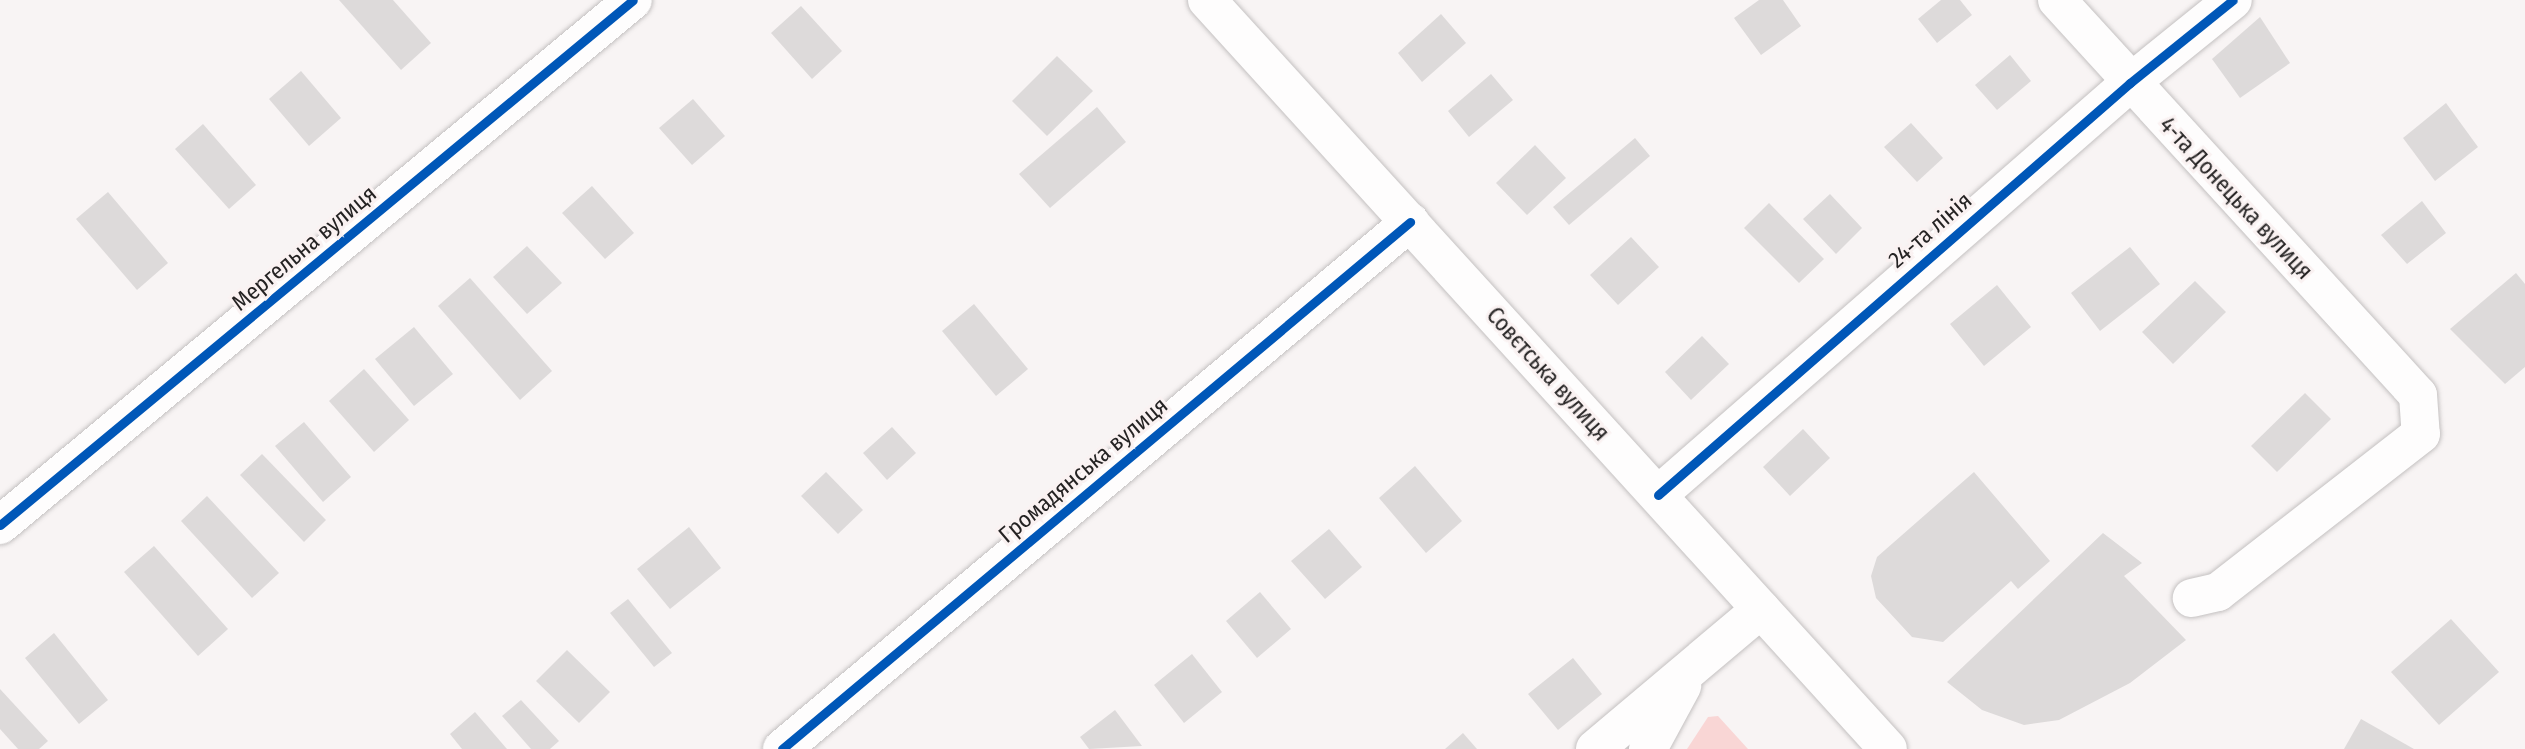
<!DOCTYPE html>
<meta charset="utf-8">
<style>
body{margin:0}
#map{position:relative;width:2525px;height:749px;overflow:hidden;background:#f8f4f4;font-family:"Fira Sans Condensed",sans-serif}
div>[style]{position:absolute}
.green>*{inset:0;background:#f9d6d5}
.building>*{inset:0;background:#dddada}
.roads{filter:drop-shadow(0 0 2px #c4c1c1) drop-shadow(0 0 2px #c4c1c1)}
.minor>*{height:38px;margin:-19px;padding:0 19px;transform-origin:19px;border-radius:19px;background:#fefdfd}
.major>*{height:38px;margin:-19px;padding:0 19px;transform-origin:19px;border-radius:19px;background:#fefdfd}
.cycleway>*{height:9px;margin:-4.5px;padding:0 4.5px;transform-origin:4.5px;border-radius:4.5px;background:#0057b8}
span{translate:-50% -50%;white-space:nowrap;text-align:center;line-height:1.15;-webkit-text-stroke:6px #faf2f2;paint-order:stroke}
.street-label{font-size:23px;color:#252323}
</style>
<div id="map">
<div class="green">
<i style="clip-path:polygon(1718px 716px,1748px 749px,1687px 749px,1708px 717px)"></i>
</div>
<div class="building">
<i style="clip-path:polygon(339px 0,393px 0,431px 43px,401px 70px)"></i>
<i style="clip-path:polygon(1759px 0,1783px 0,1801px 26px,1761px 55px,1734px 18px)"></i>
<i style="clip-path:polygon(1941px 0,1960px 0,1972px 15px,1937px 43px,1918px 19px)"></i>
<i style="clip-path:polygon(801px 6px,842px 51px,812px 79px,771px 33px)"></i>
<i style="clip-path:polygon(1441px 14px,1466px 43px,1422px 82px,1398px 53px)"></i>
<i style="clip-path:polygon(2260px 17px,2290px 63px,2240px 98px,2212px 59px)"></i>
<i style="clip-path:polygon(2010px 55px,2031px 81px,1997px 110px,1975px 85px)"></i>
<i style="clip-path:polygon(1057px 56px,1093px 91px,1047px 136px,1012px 101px)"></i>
<i style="clip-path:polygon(301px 71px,341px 118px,309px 146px,269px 99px)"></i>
<i style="clip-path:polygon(1491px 74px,1513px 100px,1469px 137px,1448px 111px)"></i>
<i style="clip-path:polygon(693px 99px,725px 136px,692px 165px,659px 128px)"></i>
<i style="clip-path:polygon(2446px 103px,2478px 147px,2435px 181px,2403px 138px)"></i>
<i style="clip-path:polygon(1097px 107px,1126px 142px,1050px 208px,1019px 174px)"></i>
<i style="clip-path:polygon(1911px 123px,1943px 158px,1917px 182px,1884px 147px)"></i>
<i style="clip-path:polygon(203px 124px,256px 185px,229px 209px,175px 149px)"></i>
<i style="clip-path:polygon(1635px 138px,1650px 156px,1569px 225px,1553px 207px)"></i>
<i style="clip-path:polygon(1535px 145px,1566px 178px,1527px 215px,1496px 183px)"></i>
<i style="clip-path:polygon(592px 186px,634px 233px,605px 259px,562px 213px)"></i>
<i style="clip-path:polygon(108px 192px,168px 263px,137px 290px,76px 219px)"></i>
<i style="clip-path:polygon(1830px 194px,1862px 228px,1836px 254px,1803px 219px)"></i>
<i style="clip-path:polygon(2422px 201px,2446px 233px,2407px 264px,2381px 235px)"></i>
<i style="clip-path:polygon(1769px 203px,1824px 259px,1799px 283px,1744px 228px)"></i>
<i style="clip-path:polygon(1631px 237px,1659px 267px,1618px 305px,1590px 275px)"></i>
<i style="clip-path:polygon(527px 246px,562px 283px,527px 314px,493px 277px)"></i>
<i style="clip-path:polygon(2130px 247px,2160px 284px,2100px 331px,2071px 293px)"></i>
<i style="clip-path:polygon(2516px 273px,2525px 284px,2525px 367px,2505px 384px,2450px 329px)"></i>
<i style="clip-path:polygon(470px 278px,552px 371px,520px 400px,438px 306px)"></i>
<i style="clip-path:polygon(2195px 281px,2226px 312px,2173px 364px,2142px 332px)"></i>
<i style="clip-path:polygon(1997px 285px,2031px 327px,1984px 366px,1950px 324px)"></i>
<i style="clip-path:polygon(974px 304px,1028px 369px,996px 396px,942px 331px)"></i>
<i style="clip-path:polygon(414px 327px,453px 374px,414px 406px,375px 359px)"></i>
<i style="clip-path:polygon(1702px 336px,1729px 364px,1691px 400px,1665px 372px)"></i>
<i style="clip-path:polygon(364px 369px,409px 420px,374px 452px,329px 401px)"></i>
<i style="clip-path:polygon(2305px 393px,2331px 419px,2277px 472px,2251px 446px)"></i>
<i style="clip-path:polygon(304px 422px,351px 477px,323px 502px,275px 446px)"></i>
<i style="clip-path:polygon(892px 427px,916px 453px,887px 480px,863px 453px)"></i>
<i style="clip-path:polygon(1803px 429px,1830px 458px,1790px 496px,1763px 467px)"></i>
<i style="clip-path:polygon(262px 454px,326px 520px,304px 542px,240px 475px)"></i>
<i style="clip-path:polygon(1415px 466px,1462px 521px,1426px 553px,1379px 498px)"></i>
<i style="clip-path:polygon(826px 472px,863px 510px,838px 534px,801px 496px)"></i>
<i style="clip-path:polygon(1974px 472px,2050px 561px,2018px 589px,2011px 581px,1943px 642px,1912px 637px,1876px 598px,1871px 576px,1877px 557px)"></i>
<i style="clip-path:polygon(207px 496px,279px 573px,252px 598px,181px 521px)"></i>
<i style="clip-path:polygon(689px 527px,721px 568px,670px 609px,637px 569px)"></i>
<i style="clip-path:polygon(1329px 529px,1362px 567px,1325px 599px,1291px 561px)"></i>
<i style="clip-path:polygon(2103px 533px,2142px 563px,2124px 576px,2186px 640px,2130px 683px,2059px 720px,2024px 725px,1982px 710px,1947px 682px)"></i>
<i style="clip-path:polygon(154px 546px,228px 629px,198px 656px,124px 572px)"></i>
<i style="clip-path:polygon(1260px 592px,1291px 629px,1257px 658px,1226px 621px)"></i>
<i style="clip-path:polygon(628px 599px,672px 653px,654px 667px,610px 613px)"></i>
<i style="clip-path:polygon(2451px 619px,2499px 672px,2439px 725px,2391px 672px)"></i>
<i style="clip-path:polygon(54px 633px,108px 700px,79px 724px,25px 658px)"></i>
<i style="clip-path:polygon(567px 650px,610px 692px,579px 723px,536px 681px)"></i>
<i style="clip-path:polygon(1192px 654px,1222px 692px,1184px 723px,1154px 685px)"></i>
<i style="clip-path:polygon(1573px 658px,1602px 694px,1558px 730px,1528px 694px)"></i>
<i style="clip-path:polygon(0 689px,48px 741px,39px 749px,18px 749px,0 729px)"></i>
<i style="clip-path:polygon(521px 700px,559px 741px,550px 749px,531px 749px,502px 716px)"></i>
<i style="clip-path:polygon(1115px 710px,1142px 746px,1089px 749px,1080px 737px)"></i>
<i style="clip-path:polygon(475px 712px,507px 749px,462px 749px,450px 734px)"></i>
<i style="clip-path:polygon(2361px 719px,2414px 749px,2344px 749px)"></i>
<i style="clip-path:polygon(1463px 733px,1477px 749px,1445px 749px)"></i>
</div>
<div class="roads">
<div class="minor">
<i style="left:2057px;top:0;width:535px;rotate:47.58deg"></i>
<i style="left:2418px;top:395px;width:39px;rotate:86deg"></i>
<i style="left:2421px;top:434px;width:257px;rotate:142.1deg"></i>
<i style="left:2218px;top:592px;width:27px;rotate:167deg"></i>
<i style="left:1658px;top:495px;width:627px;rotate:-41.12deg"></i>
<i style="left:2130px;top:83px;width:132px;rotate:-38.9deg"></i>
<i style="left:0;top:525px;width:822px;rotate:-39.67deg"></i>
<i style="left:782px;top:749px;width:820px;rotate:-40deg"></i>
<i style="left:1595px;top:749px;width:217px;rotate:-40.1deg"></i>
<i style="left:1648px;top:749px;width:72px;rotate:-61.6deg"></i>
</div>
<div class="major">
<i style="left:1207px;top:0;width:1012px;rotate:47.72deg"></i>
</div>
</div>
<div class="cycleway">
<i style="left:1658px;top:495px;width:627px;rotate:-41.12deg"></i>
<i style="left:2130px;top:83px;width:132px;rotate:-38.9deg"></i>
<i style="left:0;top:525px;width:822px;rotate:-39.67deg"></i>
<i style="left:782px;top:749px;width:820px;rotate:-40deg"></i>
</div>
<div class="street-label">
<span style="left:2236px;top:198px;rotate:47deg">4-та Донецька вулиця</span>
<span style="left:1930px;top:230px;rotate:-41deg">24-та лінія</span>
<span style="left:304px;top:248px;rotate:-40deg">Мергельна вулиця</span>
<span style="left:1548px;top:374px;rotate:48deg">Совєтська вулиця</span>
<span style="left:1083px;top:470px;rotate:-40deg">Громадянська вулиця</span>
</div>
</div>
